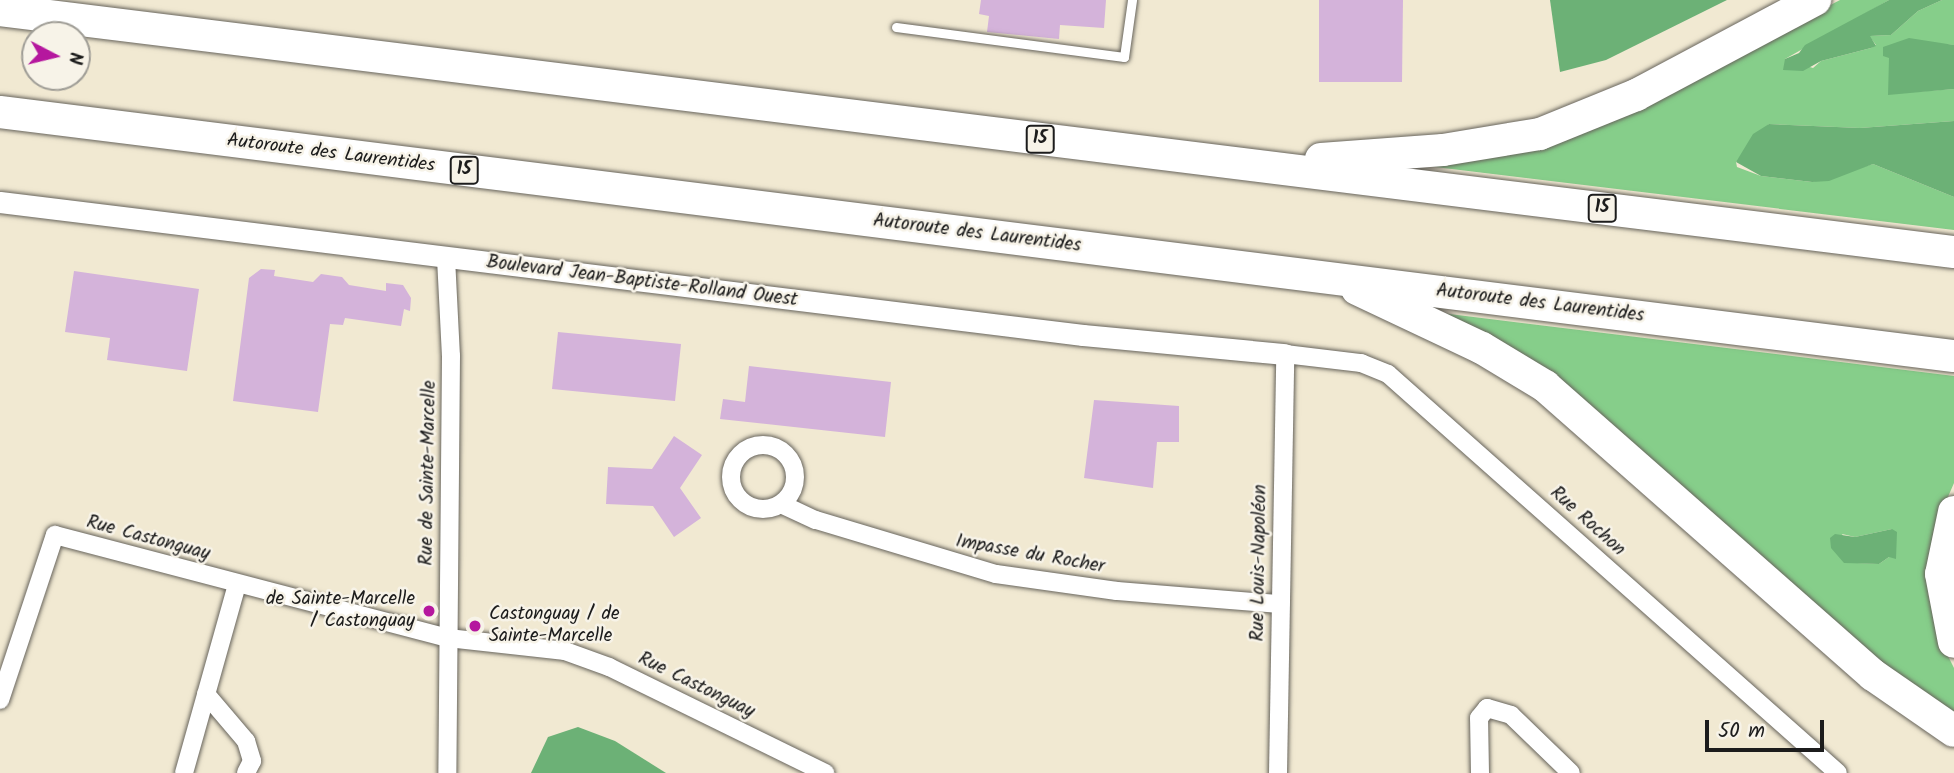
<!DOCTYPE html>
<meta charset="utf-8">
<style>
body{margin:0}
#map{position:relative;width:1954px;height:773px;overflow:hidden;background:#f1e9d2;font-family:Kalam,sans-serif}
div>[style]{position:absolute}
.green>*{inset:0;background:#86ce8a}
.forest>*{inset:0;background:#6cb176}
.building>*{inset:0;background:#d4b3da}
.roads{filter:drop-shadow(0 0 2px #67645c) drop-shadow(0 0 2px #67645c)}
.service>*{height:9px;margin:-4.5px;padding:0 4.5px;transform-origin:4.5px;border-radius:4.5px;background:#fff}
.minor>*{height:18px;margin:-9px;padding:0 9px;transform-origin:9px;border-radius:9px;background:#fff}
.minor>.ring{margin:-9px;padding:0;box-sizing:content-box;background:none;border:18px solid #fff;border-radius:50%}
.tertiary>*{height:21px;margin:-10.5px;padding:0 10.5px;transform-origin:10.5px;border-radius:10.5px;background:#fff}
.motorway>*{height:32px;margin:-16px;padding:0 16px;transform-origin:16px;border-radius:16px;background:#fff}
.dots>*{width:19px;height:19px;translate:-50% -50%;box-sizing:border-box;border:4px solid #f7f3e8;border-radius:50%}
span{translate:-50% -50%;white-space:nowrap;text-align:center;line-height:1.15;-webkit-text-stroke:5px #f7f3e8;paint-order:stroke}
.shield-label span{padding:2px 5px;background:#f7f3e8;border:2px solid;border-radius:5px;-webkit-text-stroke-width:0}
.shield-label{font-size:18px;color:#1c1c1c;font-weight:700}
.street-label{font-size:19px;color:#1c1c1c}
.poi-label{font-size:19px;color:#1c1c1c}
.right{translate:-100% -50%;text-align:right}
.left{translate:0 -50%;text-align:left}
.north{position:absolute;left:21px;top:21px;width:70px;height:70px;box-sizing:border-box;background:#f7f3e8;border:2px solid #9f9d96;border-radius:50%;rotate:97deg;font-size:19px;font-weight:700;line-height:28px;text-align:center;color:#1c1c1c}
.north::after{content:'';display:block;margin:auto;width:24px;height:32px;background:#b5179e;clip-path:polygon(50% 0,100% 100%,50% 72%,0 100%)}
.scale{position:absolute;left:1705px;top:720px;width:119px;height:32px;box-sizing:border-box;border:4px solid #1c1c1c;border-top:0;padding-left:9px;font-size:21px;line-height:24px;white-space:nowrap;color:#1c1c1c;-webkit-text-stroke:5px #f7f3e8;paint-order:stroke}
</style>
<div id="map">
<div class="green">
<i style="clip-path:polygon(1840px 0,1889px 0,1785px 59px,1813px 68px,1821px 61px,1871px 48px,1876px 45px,1869px 36px,1891px 35px,1918px 11px,1942px 0,1954px 0,1954px 45px,1943px 44px,1889px 58px,1913px 92px,1954px 89px,1954px 121px,1860px 128px,1769px 124px,1736px 162px,1737px 167px,1761px 176px,1812px 182px,1873px 164px,1954px 197px,1954px 230px,1394px 162px,1687px 80px)"></i>
<i style="clip-path:polygon(evenodd,1425px 311px,1954px 376px,1954px 483px,1934px 529px,1928px 593px,1938px 636px,1954px 668px,1954px 716px,1924px 699px,1425px 311px,1892px 529px,1889px 557px,1879px 564px,1857px 563px,1842px 534px,1855px 537px,1892px 529px)"></i>
</div>
<div class="forest">
<i style="clip-path:polygon(1550px 0,1727px 0,1606px 60px,1560px 72px)"></i>
<i style="clip-path:polygon(1889px 0,1942px 0,1918px 11px,1891px 35px,1870px 36px,1876px 46px,1871px 48px,1821px 61px,1803px 71px,1783px 70px,1785px 59px,1799px 53px,1805px 45px)"></i>
<i style="clip-path:polygon(1909px 38px,1954px 45px,1954px 89px,1888px 95px,1889px 58px,1883px 56px,1883px 47px)"></i>
<i style="clip-path:polygon(1954px 121px,1954px 197px,1873px 164px,1829px 181px,1812px 182px,1761px 176px,1736px 162px,1753px 134px,1769px 124px,1860px 128px)"></i>
<i style="clip-path:polygon(1892px 529px,1897px 532px,1896px 559px,1889px 557px,1879px 564px,1844px 563px,1831px 548px,1830px 538px,1835px 534px,1855px 537px)"></i>
<i style="clip-path:polygon(578px 727px,615px 741px,666px 773px,531px 773px,548px 737px)"></i>
</div>
<div class="building">
<i style="clip-path:polygon(981px 0,1106px 0,1104px 28px,1060px 25px,1059px 39px,987px 32px,989px 16px,979px 14px)"></i>
<i style="clip-path:polygon(1319px 0,1403px 0,1402px 82px,1319px 82px)"></i>
<i style="clip-path:polygon(261px 269px,275px 270px,274px 276px,313px 282px,321px 274px,342px 277px,349px 285px,386px 291px,386px 283px,403px 285px,411px 298px,410px 311px,404px 309px,401px 326px,345px 318px,343px 325px,330px 324px,318px 412px,233px 401px,249px 278px)"></i>
<i style="clip-path:polygon(74px 271px,199px 289px,187px 371px,107px 360px,110px 338px,65px 332px)"></i>
<i style="clip-path:polygon(558px 332px,681px 344px,675px 401px,552px 389px)"></i>
<i style="clip-path:polygon(749px 366px,891px 382px,885px 437px,720px 419px,723px 399px,745px 402px)"></i>
<i style="clip-path:polygon(1094px 400px,1179px 406px,1179px 442px,1157px 442px,1153px 488px,1084px 478px)"></i>
<i style="clip-path:polygon(674px 436px,702px 455px,680px 488px,701px 518px,674px 537px,653px 506px,606px 504px,608px 467px,652px 469px)"></i>
</div>
<div class="roads">
<div class="service">
<i style="left:896px;top:27px;width:230px;rotate:7.5deg"></i>
<i style="left:1124px;top:57px;width:58px;rotate:-82deg"></i>
</div>
<div class="minor">
<i style="left:446px;top:258px;width:98px;rotate:87.1deg"></i>
<i style="left:451px;top:356px;width:417px;rotate:90.5deg"></i>
<i class="ring" style="left:731px;top:445px;width:46px;height:46px"></i>
<i style="left:781px;top:504px;width:38px;rotate:25deg"></i>
<i style="left:816px;top:520px;width:188px;rotate:16.7deg"></i>
<i style="left:996px;top:574px;width:122px;rotate:8deg"></i>
<i style="left:1117px;top:591px;width:164px;rotate:4.6deg"></i>
<i style="left:206px;top:694px;width:62px;rotate:49.6deg"></i>
<i style="left:246px;top:741px;width:21px;rotate:73deg"></i>
<i style="left:252px;top:761px;width:13px;rotate:117deg"></i>
<i style="left:0;top:700px;width:174px;rotate:-71.6deg"></i>
<i style="left:55px;top:535px;width:406px;rotate:14.7deg"></i>
<i style="left:448px;top:638px;width:118px;rotate:6.3deg"></i>
<i style="left:565px;top:651px;width:47px;rotate:20deg"></i>
<i style="left:609px;top:667px;width:241px;rotate:26.1deg"></i>
<i style="left:184px;top:773px;width:195px;rotate:-74.3deg"></i>
<i style="left:1278px;top:773px;width:419px;rotate:-89deg"></i>
<i style="left:1285px;top:354px;width:77px;rotate:6.8deg"></i>
<i style="left:1361px;top:363px;width:29px;rotate:22deg"></i>
<i style="left:1388px;top:374px;width:601px;rotate:41.56deg"></i>
<i style="left:1480px;top:773px;width:55px;rotate:-91deg"></i>
<i style="left:1479px;top:718px;width:13px;rotate:-51deg"></i>
<i style="left:1487px;top:708px;width:25px;rotate:16deg"></i>
<i style="left:1511px;top:715px;width:83px;rotate:44deg"></i>
</div>
<div class="tertiary">
<i style="left:0;top:202px;width:1091px;rotate:7deg"></i>
<i style="left:1083px;top:335px;width:203px;rotate:5.4deg"></i>
</div>
<div class="motorway">
<i style="left:0;top:10px;width:1969px;rotate:7.06deg"></i>
<i style="left:0;top:112px;width:1969px;rotate:7.12deg"></i>
<i style="left:1321px;top:159px;width:122px;rotate:-4.2deg"></i>
<i style="left:1443px;top:150px;width:98px;rotate:-9.4deg"></i>
<i style="left:1540px;top:134px;width:104px;rotate:-22.1deg"></i>
<i style="left:1636px;top:95px;width:203px;rotate:-28deg"></i>
<i style="left:1357px;top:289px;width:138px;rotate:25.3deg"></i>
<i style="left:1482px;top:348px;width:74px;rotate:31.1deg"></i>
<i style="left:1545px;top:386px;width:437px;rotate:41.4deg"></i>
<i style="left:1873px;top:675px;width:98px;rotate:34.7deg"></i>
<i style="left:1954px;top:512px;width:63px;rotate:101.8deg"></i>
<i style="left:1941px;top:574px;width:69px;rotate:79.2deg"></i>
</div>
</div>
<div class="dots">
<i style="left:429px;top:611px;background:#b5179e"></i>
<i style="left:475px;top:626px;background:#b5179e"></i>
</div>
<div class="shield-label">
<span style="left:1040px;top:139px">15</span>
<span style="left:464px;top:170px">15</span>
<span style="left:1602px;top:208px">15</span>
</div>
<div class="street-label">
<span style="left:331px;top:154px;rotate:7deg">Autoroute des Laurentides</span>
<span style="left:977px;top:234px;rotate:7deg">Autoroute des Laurentides</span>
<span style="left:642px;top:282px;rotate:7deg">Boulevard Jean-Baptiste-Rolland Ouest</span>
<span style="left:1540px;top:304px;rotate:7deg">Autoroute des Laurentides</span>
<span style="left:429px;top:473px;rotate:-89deg">Rue de Sainte-Marcelle</span>
<span style="left:1587px;top:522px;rotate:42deg">Rue Rochon</span>
<span style="left:148px;top:539px;rotate:15deg">Rue Castonguay</span>
<span style="left:1030px;top:555px;rotate:10deg">Impasse du Rocher</span>
<span style="left:1260px;top:563px;rotate:-89deg">Rue Louis-Napoléon</span>
<span style="left:696px;top:686px;rotate:26deg">Rue Castonguay</span>
</div>
<div class="poi-label">
<span class="right" style="left:415px;top:611px">de Sainte-Marcelle<br>/ Castonguay</span>
<span class="left" style="left:489px;top:626px">Castonguay / de<br>Sainte-Marcelle</span>
</div>
<div class="north">N</div>
<div class="scale">50 m</div>
</div>
